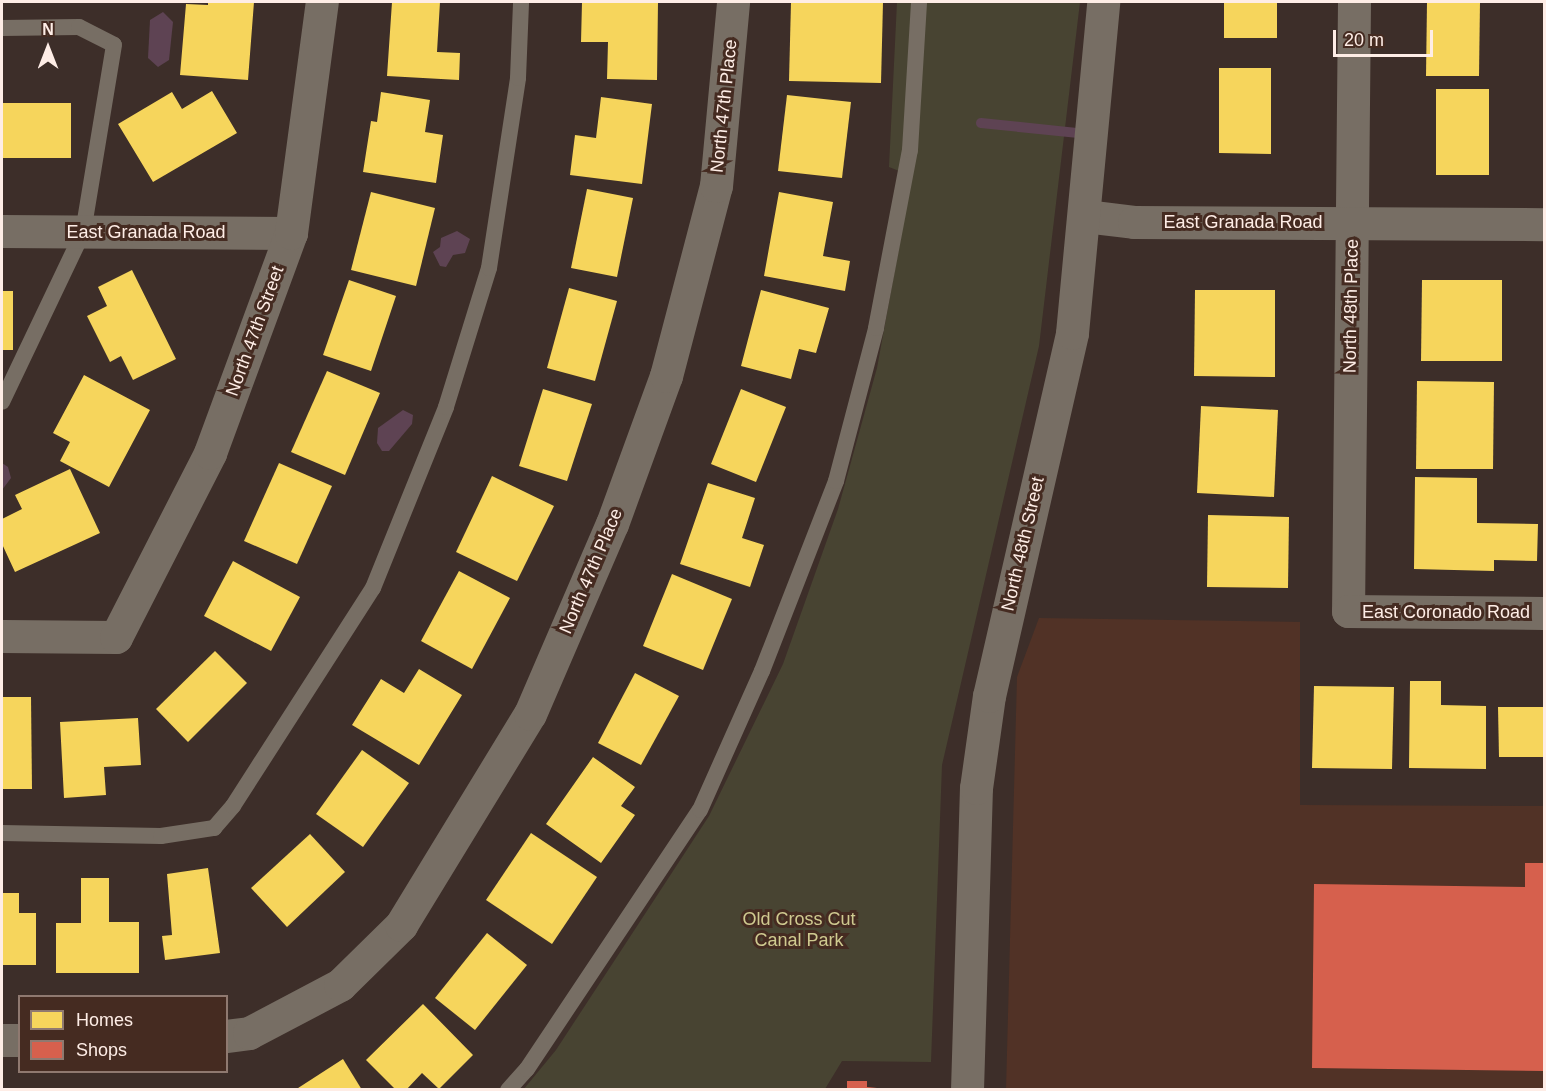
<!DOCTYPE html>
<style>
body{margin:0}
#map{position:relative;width:1546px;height:1091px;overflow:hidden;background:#3d2e29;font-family:Arial,sans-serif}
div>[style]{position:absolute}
.built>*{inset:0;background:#513226}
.green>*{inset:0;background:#484432}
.water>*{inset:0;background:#5e4353}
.homes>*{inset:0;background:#f6d55c}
.shops>*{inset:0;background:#d6604d}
.stream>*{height:10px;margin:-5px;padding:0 5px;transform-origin:5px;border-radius:5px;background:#5e4353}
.service>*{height:16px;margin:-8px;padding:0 8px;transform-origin:8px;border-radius:8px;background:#776e64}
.minor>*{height:33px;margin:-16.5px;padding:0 16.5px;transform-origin:16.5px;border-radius:16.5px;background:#776e64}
.tertiary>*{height:33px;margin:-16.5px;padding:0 16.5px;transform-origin:16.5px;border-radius:16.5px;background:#776e64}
span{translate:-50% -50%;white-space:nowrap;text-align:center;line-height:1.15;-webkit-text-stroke:6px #452b21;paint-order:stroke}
.street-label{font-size:18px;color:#feede6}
.park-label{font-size:18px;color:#cfca90}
.frame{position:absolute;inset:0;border:3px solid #feede6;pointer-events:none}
.legend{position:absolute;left:18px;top:995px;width:210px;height:78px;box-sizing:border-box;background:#452b21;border:2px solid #8f7970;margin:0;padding:8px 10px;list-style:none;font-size:18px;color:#feede6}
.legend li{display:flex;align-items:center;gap:12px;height:30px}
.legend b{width:30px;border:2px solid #8f7970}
.north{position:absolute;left:18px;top:18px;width:60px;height:60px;-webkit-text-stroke:4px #452b21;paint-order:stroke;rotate:0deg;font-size:16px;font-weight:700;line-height:24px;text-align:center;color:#feede6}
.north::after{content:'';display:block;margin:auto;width:21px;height:27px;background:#feede6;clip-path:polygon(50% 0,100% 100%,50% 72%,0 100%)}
.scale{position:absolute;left:1333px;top:30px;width:100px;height:27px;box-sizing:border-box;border:3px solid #feede6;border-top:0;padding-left:8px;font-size:18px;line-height:21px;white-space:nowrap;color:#feede6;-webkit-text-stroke:4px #452b21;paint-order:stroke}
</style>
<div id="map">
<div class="built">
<i style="clip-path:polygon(1039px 618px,1300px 622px,1300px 805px,1544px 806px,1544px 1089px,1006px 1090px,1017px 677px)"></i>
</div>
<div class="green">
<i style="clip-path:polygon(897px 2px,1080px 2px,1039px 346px,942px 765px,931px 1062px,842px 1061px,825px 1089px,523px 1090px,556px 1050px,709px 816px,783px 664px,838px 509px,877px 368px,912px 176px,889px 167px)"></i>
</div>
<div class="water">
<i style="clip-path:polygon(163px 12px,173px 22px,169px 60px,158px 67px,148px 58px,150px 20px)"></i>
<i style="clip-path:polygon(457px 231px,470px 239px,465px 253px,453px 255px,446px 267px,440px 266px,433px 252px,440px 247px,441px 238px)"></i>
<i style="clip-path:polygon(403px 410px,413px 415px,412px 424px,389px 451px,382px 451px,377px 443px,378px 428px)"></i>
<i style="clip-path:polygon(2px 463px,8px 467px,11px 478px,2px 490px)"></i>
</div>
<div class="homes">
<i style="clip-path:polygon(208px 2px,254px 2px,248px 80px,180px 75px,186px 4px,208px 5px)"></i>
<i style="clip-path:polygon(392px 2px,440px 2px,437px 52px,460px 53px,459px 80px,387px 76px)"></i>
<i style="clip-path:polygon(582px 2px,658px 2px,657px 80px,607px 79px,608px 42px,581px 42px)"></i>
<i style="clip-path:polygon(791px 2px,883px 2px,881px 83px,789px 81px)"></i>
<i style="clip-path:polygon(1224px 2px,1277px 2px,1277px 38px,1224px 38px)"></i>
<i style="clip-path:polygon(1427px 2px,1480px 2px,1479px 76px,1426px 76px)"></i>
<i style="clip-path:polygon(1219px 68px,1271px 68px,1271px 154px,1219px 153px)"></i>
<i style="clip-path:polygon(1436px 89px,1489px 89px,1489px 175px,1436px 175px)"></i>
<i style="clip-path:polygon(212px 91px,237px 133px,153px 182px,118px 124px,172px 92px,182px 109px)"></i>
<i style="clip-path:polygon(381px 92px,430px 100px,425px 132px,443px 135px,436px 183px,363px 172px,371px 121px,377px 122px)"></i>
<i style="clip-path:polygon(787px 95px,851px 102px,842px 178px,778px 171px)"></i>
<i style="clip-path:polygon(601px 97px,652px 104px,642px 184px,570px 175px,575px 135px,596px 138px)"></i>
<i style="clip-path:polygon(2px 103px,71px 103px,71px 158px,2px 158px)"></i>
<i style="clip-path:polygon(587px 189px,633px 198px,617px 277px,571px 268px)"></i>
<i style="clip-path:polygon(371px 192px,435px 208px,416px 286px,351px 270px)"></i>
<i style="clip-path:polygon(779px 192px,833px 202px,823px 256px,850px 261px,845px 291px,764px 276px)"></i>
<i style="clip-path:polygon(132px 270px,176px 359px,133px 380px,121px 356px,110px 362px,87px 316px,107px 306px,98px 287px)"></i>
<i style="clip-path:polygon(349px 280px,396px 296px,371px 371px,323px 355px)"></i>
<i style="clip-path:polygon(1422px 280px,1502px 280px,1502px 361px,1421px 361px)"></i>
<i style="clip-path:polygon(569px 288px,617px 301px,595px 381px,547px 368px)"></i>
<i style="clip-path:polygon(761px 290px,829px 308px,816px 353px,799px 349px,791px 379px,741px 366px)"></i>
<i style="clip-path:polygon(1195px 290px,1275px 290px,1275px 377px,1194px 376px)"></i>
<i style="clip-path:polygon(2px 291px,13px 291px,13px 350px,2px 350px)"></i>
<i style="clip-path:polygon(327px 371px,380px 393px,345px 475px,291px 452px)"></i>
<i style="clip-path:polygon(84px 375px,150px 410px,109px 487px,60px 461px,70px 442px,53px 433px)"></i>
<i style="clip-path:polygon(1417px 381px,1494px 382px,1493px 469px,1416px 469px)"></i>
<i style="clip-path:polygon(543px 389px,592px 404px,567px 481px,519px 466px)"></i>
<i style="clip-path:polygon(741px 389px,786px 407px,756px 482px,711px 464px)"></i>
<i style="clip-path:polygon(1201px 406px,1278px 410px,1274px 497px,1197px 493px)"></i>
<i style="clip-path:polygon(279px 463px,332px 486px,297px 564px,244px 541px)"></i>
<i style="clip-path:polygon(70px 469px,100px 533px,15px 572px,2px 544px,2px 519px,22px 509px,15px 495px)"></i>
<i style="clip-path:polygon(492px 476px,554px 506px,517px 581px,456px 552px)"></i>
<i style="clip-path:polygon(1415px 477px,1477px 478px,1477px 523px,1538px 524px,1537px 561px,1494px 560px,1494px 571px,1414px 569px)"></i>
<i style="clip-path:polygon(708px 483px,755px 498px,742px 538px,764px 545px,750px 587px,680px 564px)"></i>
<i style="clip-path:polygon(1208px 515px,1289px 517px,1288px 588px,1207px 587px)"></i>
<i style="clip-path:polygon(233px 561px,300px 597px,271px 651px,204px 616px)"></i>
<i style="clip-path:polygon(459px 571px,510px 598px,472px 669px,421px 641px)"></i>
<i style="clip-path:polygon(672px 574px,732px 599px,703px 670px,643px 646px)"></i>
<i style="clip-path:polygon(215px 651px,247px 683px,188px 742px,156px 709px)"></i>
<i style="clip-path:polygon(419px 669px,462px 695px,419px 765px,352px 725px,381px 679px,404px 693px)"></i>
<i style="clip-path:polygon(635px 673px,679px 696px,641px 765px,598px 743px)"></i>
<i style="clip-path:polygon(1410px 681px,1441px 681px,1441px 705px,1486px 706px,1486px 769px,1409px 768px)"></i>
<i style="clip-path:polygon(1314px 686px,1394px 687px,1392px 769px,1312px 768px)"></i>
<i style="clip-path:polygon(2px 697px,31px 697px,32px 789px,2px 789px)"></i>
<i style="clip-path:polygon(1498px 707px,1544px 707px,1544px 757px,1499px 757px)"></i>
<i style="clip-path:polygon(138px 718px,141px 765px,104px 767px,106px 795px,64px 798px,60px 722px)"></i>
<i style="clip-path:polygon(362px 750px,409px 783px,363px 847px,316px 814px)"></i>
<i style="clip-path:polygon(593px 757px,635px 787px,621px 806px,635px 815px,601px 863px,546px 824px)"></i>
<i style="clip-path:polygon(531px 833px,597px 877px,552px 944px,486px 900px)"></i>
<i style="clip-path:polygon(310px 834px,345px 872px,287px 927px,251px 888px)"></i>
<i style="clip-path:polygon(208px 868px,220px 953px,165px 960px,162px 936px,172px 935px,167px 874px)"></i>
<i style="clip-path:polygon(81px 878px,109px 878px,109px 922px,139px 922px,139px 973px,56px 973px,56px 923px,81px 923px)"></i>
<i style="clip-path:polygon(2px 893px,19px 893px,19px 913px,36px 913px,36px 965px,2px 965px)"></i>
<i style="clip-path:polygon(487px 933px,527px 965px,475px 1030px,435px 998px)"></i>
<i style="clip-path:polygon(423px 1004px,473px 1055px,439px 1089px,422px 1073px,406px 1090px,396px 1090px,366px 1060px)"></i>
<i style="clip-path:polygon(343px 1059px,362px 1090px,295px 1090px)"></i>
</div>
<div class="shops">
<i style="clip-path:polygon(1525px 863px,1544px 863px,1544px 1071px,1312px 1068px,1314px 884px,1525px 887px)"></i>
<i style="clip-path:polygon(847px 1081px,867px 1081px,867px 1087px,897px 1090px,847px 1090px)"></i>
</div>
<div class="stream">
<i style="left:981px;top:123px;width:108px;rotate:5.9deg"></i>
</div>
<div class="service">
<i style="left:2px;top:28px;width:77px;rotate:-0.7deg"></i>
<i style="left:79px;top:27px;width:39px;rotate:27deg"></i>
<i style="left:114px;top:45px;width:190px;rotate:99.4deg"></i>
<i style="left:83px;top:232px;width:188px;rotate:115.5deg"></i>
<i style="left:2px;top:833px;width:159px;rotate:1.1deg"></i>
<i style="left:161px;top:836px;width:54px;rotate:-8.6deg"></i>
<i style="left:214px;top:828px;width:29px;rotate:-49deg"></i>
<i style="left:233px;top:806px;width:259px;rotate:-57.3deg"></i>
<i style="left:373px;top:588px;width:195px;rotate:-68deg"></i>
<i style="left:446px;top:407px;width:145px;rotate:-72.8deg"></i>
<i style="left:489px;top:268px;width:192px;rotate:-81.3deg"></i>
<i style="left:518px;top:78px;width:76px;rotate:-87.7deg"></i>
<i style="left:508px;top:1090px;width:28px;rotate:-48deg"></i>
<i style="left:527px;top:1069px;width:311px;rotate:-56.3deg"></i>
<i style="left:700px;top:810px;width:152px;rotate:-66deg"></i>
<i style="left:762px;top:671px;width:204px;rotate:-68.7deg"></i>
<i style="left:836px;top:481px;width:158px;rotate:-75.3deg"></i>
<i style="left:876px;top:328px;width:181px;rotate:-79.2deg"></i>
<i style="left:910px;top:150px;width:148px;rotate:-86.5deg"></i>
</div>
<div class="minor">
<i style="left:1354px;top:2px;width:609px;rotate:90.56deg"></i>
<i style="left:1348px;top:611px;width:196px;rotate:0.6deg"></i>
<i style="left:1085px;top:216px;width:49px;rotate:7deg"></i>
<i style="left:1134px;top:222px;width:410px;rotate:0.3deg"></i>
<i style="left:2px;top:231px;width:289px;rotate:0.4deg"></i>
<i style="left:2px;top:636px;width:114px;rotate:0.5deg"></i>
<i style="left:116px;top:637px;width:207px;rotate:-62.9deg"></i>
<i style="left:210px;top:453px;width:234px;rotate:-69.8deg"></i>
<i style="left:291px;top:233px;width:233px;rotate:-82.4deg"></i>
<i style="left:226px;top:1036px;width:23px;rotate:-7deg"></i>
<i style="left:249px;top:1033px;width:103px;rotate:-27.8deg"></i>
<i style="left:340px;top:985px;width:86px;rotate:-44.5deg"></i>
<i style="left:401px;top:925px;width:247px;rotate:-58.6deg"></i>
<i style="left:530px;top:714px;width:207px;rotate:-66.7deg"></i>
<i style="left:612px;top:524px;width:158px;rotate:-70deg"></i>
<i style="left:666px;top:376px;width:196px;rotate:-75.3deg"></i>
<i style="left:716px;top:186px;width:185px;rotate:-84.7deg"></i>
<i style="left:2px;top:1040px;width:18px"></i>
</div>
<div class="tertiary">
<i style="left:967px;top:1090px;width:302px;rotate:-88.3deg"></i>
<i style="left:976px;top:788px;width:93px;rotate:-82deg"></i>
<i style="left:989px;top:696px;width:372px;rotate:-77.1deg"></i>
<i style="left:1072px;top:333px;width:332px;rotate:-84.6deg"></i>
</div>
<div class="street-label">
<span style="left:724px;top:106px;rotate:-84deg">North 47th Place</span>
<span style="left:1243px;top:222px">East Granada Road</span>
<span style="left:146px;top:232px">East Granada Road</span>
<span style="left:1351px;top:306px;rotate:-89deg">North 48th Place</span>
<span style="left:255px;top:331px;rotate:-70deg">North 47th Street</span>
<span style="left:1023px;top:544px;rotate:-77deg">North 48th Street</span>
<span style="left:591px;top:571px;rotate:-67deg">North 47th Place</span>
<span style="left:1446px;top:612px">East Coronado Road</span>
</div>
<div class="park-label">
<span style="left:799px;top:930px">Old Cross Cut<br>Canal Park</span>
</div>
<div class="frame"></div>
<ul class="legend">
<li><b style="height:16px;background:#f6d55c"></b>Homes</li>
<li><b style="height:16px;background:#d6604d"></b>Shops</li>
</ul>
<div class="north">N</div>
<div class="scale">20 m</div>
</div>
